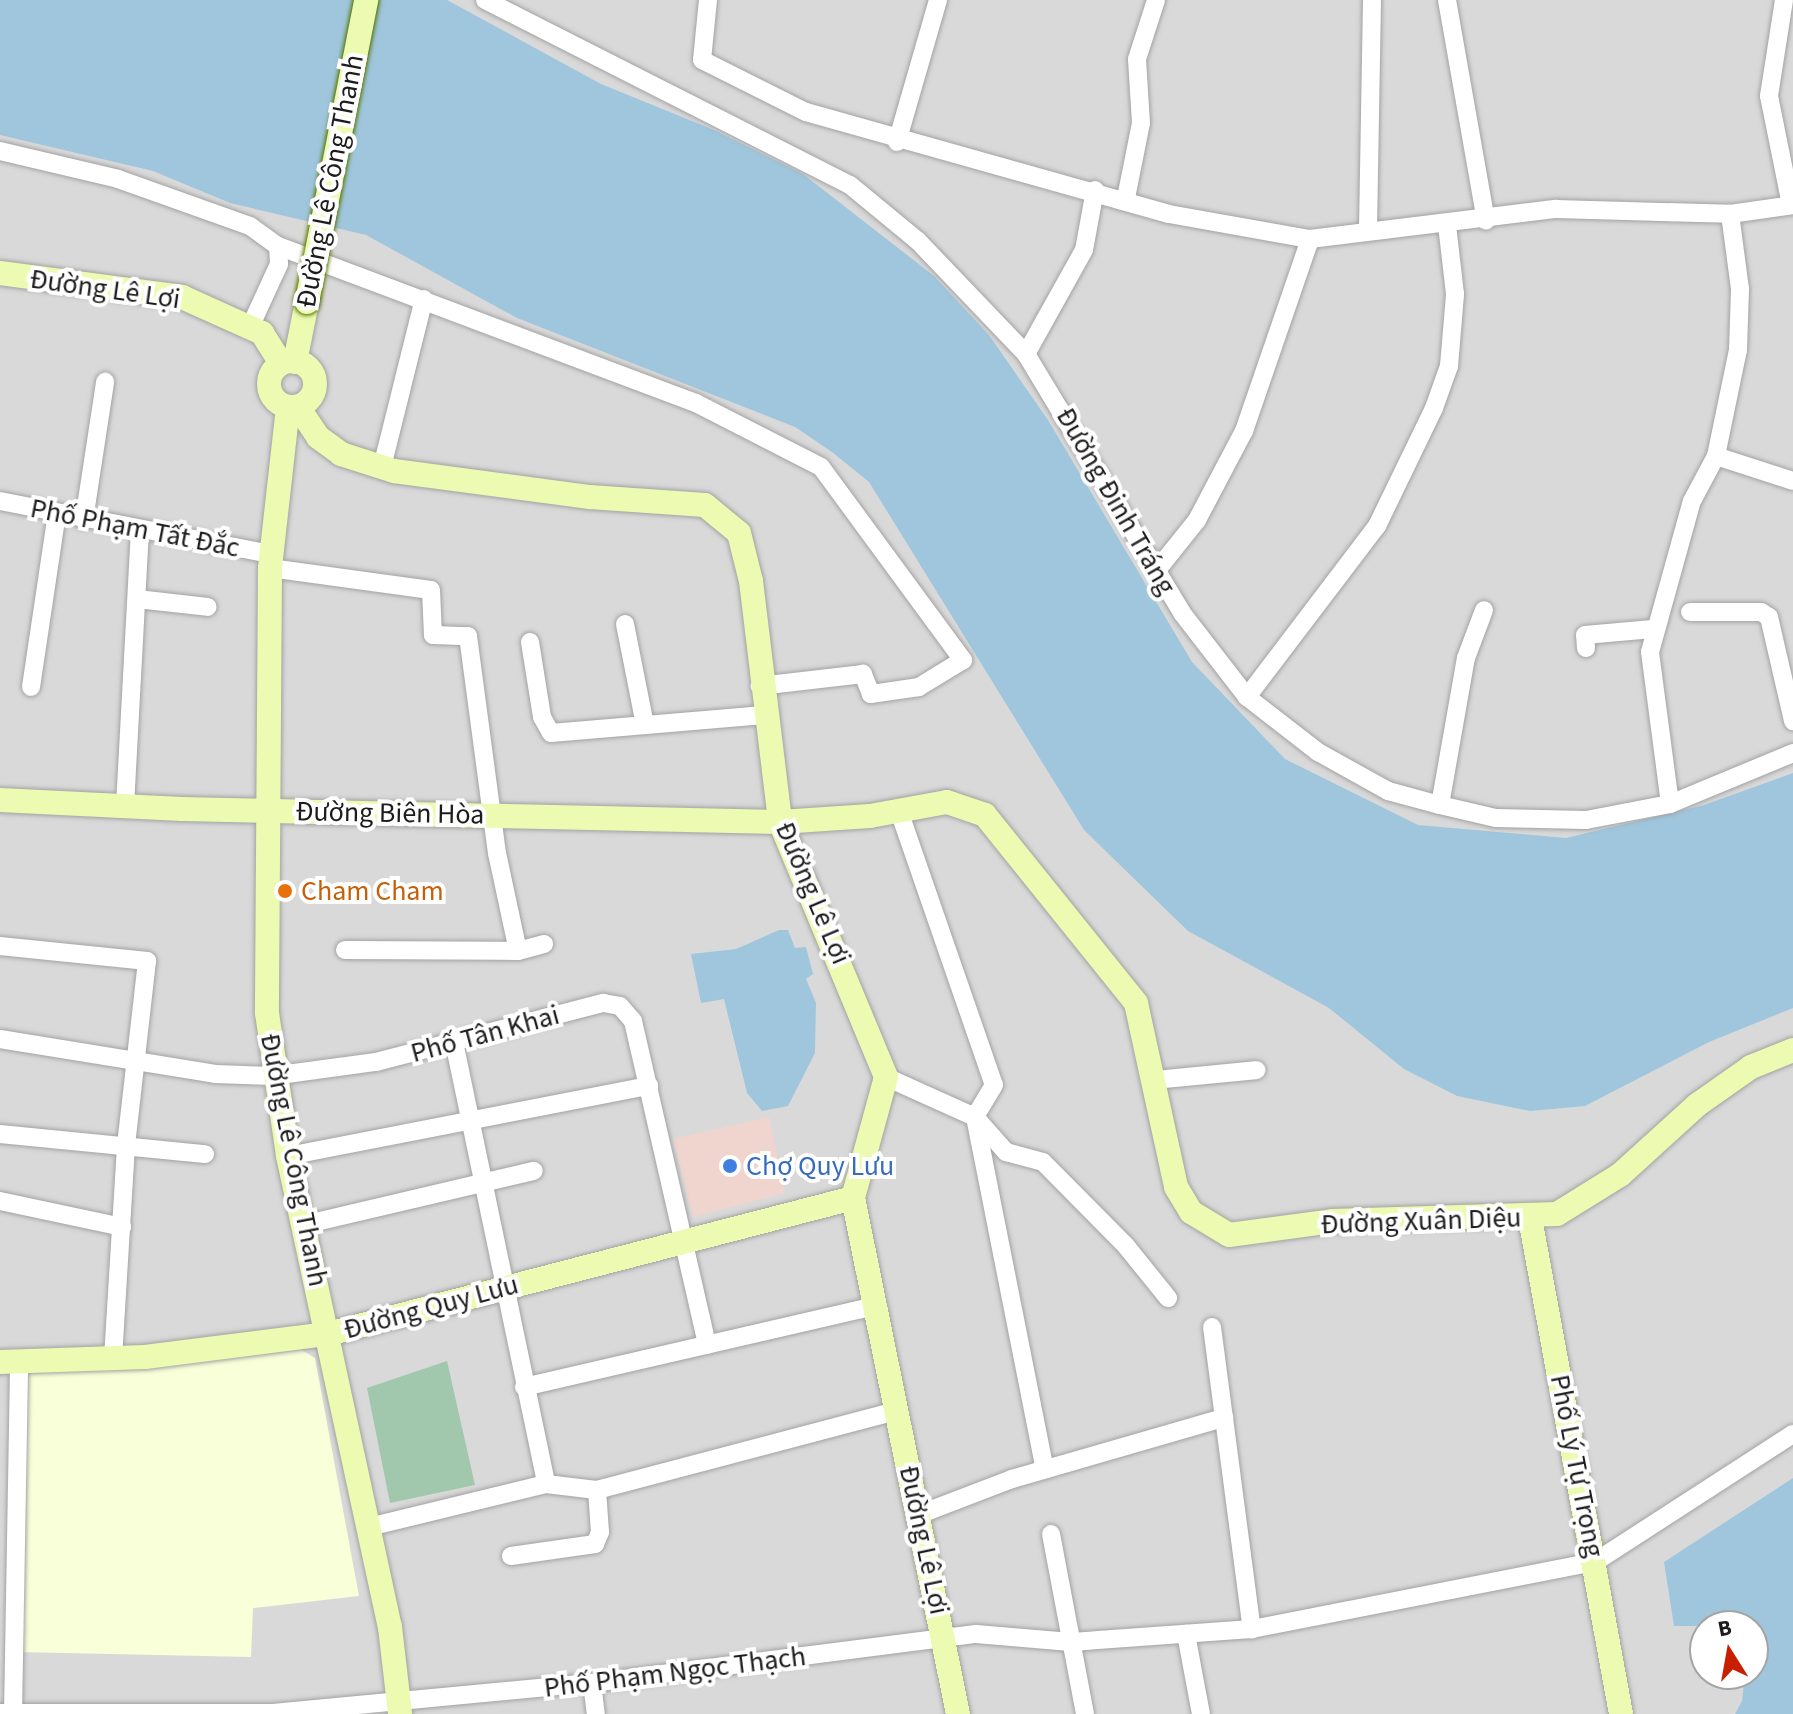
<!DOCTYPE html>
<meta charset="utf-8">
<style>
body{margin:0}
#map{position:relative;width:1793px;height:1714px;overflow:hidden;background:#eeebe1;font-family:"Source Sans 3",sans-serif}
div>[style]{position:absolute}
.residential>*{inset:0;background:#dad9d9}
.commercial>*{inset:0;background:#f0d5cf}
.education>*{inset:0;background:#f9ffd8}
.cemetery>*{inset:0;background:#a1c7ad}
.water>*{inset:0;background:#9fc6dd}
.roads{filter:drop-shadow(0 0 2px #a3a3a3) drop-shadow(0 0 2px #a3a3a3)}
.street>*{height:18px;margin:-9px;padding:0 9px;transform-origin:9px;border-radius:9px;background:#fff}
.secondary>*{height:24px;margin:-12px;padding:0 12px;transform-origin:12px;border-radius:12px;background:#ecfbb1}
.secondary>.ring{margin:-12px;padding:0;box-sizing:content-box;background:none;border:24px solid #ecfbb1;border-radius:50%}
.bridges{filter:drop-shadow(0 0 2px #567401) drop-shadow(0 0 2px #567401)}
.secondary-bridge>*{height:24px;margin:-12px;padding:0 12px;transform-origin:12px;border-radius:12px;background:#ecfbb1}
.dots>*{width:22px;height:22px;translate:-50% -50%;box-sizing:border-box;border:4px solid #fff;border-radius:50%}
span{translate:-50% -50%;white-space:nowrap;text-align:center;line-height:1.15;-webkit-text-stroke:8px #fff;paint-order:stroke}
.street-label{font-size:28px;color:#1c1c1c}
.food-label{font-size:28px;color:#c56008}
.left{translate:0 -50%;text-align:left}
.shop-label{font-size:28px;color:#366cbe}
.north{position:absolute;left:1689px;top:1610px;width:80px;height:80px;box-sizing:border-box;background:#fff;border:2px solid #a4a4a4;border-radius:50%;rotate:349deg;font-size:22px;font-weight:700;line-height:32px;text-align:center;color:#1c1c1c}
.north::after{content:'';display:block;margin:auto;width:28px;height:36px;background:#c71f00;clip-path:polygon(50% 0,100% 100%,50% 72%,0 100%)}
</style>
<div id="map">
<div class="residential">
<i style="clip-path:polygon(evenodd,0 0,1793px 0,1793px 1714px,0 1714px,0 0,1705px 1626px,1753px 1626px,1753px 1674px,1705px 1674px,1705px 1626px)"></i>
</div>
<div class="commercial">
<i style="clip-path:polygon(769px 1117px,785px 1193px,693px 1217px,673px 1139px)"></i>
</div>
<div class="education">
<i style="clip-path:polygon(302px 1350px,315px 1358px,359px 1596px,253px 1608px,251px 1657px,18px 1652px,27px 1369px,139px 1369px)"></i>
</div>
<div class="cemetery">
<i style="clip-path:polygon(447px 1361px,475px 1485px,390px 1503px,367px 1388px)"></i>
</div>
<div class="water">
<i style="clip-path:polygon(0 0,447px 0,601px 84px,714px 130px,803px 174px,934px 276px,989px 335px,1048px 420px,1192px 662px,1285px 759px,1418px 825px,1566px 838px,1704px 805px,1793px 773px,1793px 1008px,1709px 1042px,1585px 1106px,1530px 1111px,1457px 1096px,1404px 1069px,1329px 1008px,1188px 931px,1084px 830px,869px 482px,832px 452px,795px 427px,517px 318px,366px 235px,230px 203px,153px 171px,0 135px)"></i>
<i style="clip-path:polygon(779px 930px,788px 930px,795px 948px,806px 947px,813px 974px,806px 979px,816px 1003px,815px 1053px,788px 1106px,762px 1111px,747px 1093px,724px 999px,701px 1003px,691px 954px,736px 949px)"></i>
<i style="clip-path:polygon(1793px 1478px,1793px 1714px,1735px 1714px,1742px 1701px,1745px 1674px,1753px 1674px,1753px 1626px,1674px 1626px,1664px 1562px)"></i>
</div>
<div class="roads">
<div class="street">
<i style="left:485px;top:0;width:409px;rotate:26.9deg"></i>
<i style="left:850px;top:185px;width:88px;rotate:39.5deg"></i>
<i style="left:918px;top:241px;width:156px;rotate:46.3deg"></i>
<i style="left:1026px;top:354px;width:302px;rotate:58.9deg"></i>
<i style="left:1182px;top:613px;width:106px;rotate:52.3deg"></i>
<i style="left:1247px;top:697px;width:90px;rotate:37.8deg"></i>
<i style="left:1318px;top:752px;width:80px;rotate:29.1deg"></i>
<i style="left:1388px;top:791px;width:54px;rotate:15.1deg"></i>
<i style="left:1440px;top:805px;width:57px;rotate:13.1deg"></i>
<i style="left:1496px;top:818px;width:90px;rotate:1.3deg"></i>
<i style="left:1586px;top:820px;width:86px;rotate:-10.8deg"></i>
<i style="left:1670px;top:804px;width:133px;rotate:-22.5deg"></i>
<i style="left:708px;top:0;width:60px;rotate:95.7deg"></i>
<i style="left:702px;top:60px;width:116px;rotate:26.6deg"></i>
<i style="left:806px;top:112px;width:377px;rotate:15.7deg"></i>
<i style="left:1169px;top:214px;width:143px;rotate:10.1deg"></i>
<i style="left:1310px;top:239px;width:248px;rotate:-7deg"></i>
<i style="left:1556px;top:209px;width:174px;rotate:1.6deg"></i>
<i style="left:1730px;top:214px;width:64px;rotate:-8.1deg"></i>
<i style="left:1447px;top:0;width:224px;rotate:80deg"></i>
<i style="left:1784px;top:0;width:97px;rotate:98.9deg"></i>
<i style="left:1769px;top:96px;width:111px;rotate:78.6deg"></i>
<i style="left:897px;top:142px;width:148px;rotate:-73.9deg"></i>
<i style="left:0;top:151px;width:121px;rotate:13.3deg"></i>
<i style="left:118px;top:179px;width:140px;rotate:19.6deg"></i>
<i style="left:250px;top:226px;width:34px;rotate:36deg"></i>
<i style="left:278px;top:246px;width:447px;rotate:20.6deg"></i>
<i style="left:696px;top:403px;width:140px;rotate:27.1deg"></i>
<i style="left:821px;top:467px;width:240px;rotate:53.7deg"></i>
<i style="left:963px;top:660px;width:52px;rotate:148.5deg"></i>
<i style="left:919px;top:687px;width:49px;rotate:171.7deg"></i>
<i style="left:871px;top:694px;width:22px;rotate:-112deg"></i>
<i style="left:863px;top:674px;width:104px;rotate:173.4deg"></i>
<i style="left:1126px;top:198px;width:76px;rotate:-78.7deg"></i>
<i style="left:1141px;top:123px;width:64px;rotate:-93.6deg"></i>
<i style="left:1137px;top:59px;width:62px;rotate:-72.1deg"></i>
<i style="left:1368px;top:229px;width:229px;rotate:-89deg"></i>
<i style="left:251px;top:325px;width:67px;rotate:-65.3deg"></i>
<i style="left:279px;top:264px;width:18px;rotate:-93deg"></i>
<i style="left:1026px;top:354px;width:119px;rotate:-60.9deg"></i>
<i style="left:1084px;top:250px;width:61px;rotate:-79.6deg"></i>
<i style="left:1716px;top:456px;width:81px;rotate:18deg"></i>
<i style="left:382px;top:467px;width:173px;rotate:-76deg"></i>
<i style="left:0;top:501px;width:276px;rotate:11.1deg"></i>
<i style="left:84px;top:520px;width:140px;rotate:-81.3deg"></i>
<i style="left:270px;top:568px;width:162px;rotate:7.8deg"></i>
<i style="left:431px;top:590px;width:45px;rotate:87.5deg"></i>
<i style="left:433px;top:635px;width:35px;rotate:2deg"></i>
<i style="left:468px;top:636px;width:219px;rotate:82.4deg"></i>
<i style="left:497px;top:853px;width:100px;rotate:77.9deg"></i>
<i style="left:1157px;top:570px;width:64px;rotate:-51.3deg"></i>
<i style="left:1197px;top:520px;width:101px;rotate:-62.2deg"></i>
<i style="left:1244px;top:431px;width:203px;rotate:-71deg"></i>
<i style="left:137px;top:599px;width:71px;rotate:6.4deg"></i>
<i style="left:1690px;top:612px;width:71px"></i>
<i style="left:1761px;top:612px;width:9px;rotate:32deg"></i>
<i style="left:1769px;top:617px;width:107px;rotate:77deg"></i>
<i style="left:625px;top:624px;width:103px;rotate:78.8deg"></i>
<i style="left:530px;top:642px;width:76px;rotate:80.9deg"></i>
<i style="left:542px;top:717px;width:18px;rotate:61deg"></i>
<i style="left:551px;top:733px;width:214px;rotate:-4.8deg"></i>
<i style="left:1586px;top:648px;width:13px;rotate:-94deg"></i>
<i style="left:1585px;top:635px;width:68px;rotate:-5deg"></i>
<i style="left:31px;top:687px;width:175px;rotate:-81.5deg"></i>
<i style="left:1247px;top:697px;width:215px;rotate:-52.8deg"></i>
<i style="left:1377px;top:526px;width:131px;rotate:-64.2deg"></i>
<i style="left:1434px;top:408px;width:45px;rotate:-70.3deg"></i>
<i style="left:1449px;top:366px;width:72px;rotate:-85.2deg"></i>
<i style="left:1455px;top:294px;width:69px;rotate:-96.6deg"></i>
<i style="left:1670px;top:804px;width:153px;rotate:-97.5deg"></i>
<i style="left:1650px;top:652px;width:157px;rotate:-74.5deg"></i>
<i style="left:1692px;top:501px;width:51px;rotate:-61.9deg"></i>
<i style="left:1716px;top:456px;width:108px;rotate:-78.3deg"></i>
<i style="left:1738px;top:350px;width:61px;rotate:-88.1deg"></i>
<i style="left:1740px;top:289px;width:76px;rotate:-97.6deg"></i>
<i style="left:1440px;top:805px;width:149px;rotate:-80deg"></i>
<i style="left:1466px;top:658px;width:51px;rotate:-69.4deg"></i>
<i style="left:125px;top:806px;width:274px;rotate:-86.9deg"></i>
<i style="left:899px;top:811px;width:290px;rotate:70.9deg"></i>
<i style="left:994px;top:1085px;width:37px;rotate:121deg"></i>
<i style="left:975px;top:1117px;width:359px;rotate:78.8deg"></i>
<i style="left:0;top:946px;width:148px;rotate:5.8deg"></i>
<i style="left:147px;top:961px;width:186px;rotate:96.5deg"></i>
<i style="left:126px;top:1146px;width:213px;rotate:93.5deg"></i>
<i style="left:345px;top:950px;width:173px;rotate:0.3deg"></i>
<i style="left:518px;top:951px;width:27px;rotate:-15deg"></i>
<i style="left:0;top:1039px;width:218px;rotate:9.2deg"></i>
<i style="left:215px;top:1074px;width:57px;rotate:2deg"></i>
<i style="left:272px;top:1076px;width:105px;rotate:-7.7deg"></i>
<i style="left:376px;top:1062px;width:235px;rotate:-14.6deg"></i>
<i style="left:603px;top:1003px;width:17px;rotate:10deg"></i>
<i style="left:620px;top:1006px;width:20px;rotate:49deg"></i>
<i style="left:633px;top:1021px;width:332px;rotate:77.1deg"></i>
<i style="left:454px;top:1042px;width:451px;rotate:78.2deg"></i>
<i style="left:886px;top:1077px;width:98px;rotate:24.2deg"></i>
<i style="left:975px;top:1117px;width:47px;rotate:48.5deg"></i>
<i style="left:1006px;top:1152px;width:38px;rotate:15deg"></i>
<i style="left:1043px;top:1162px;width:118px;rotate:45.3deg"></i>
<i style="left:1126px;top:1246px;width:67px;rotate:51.1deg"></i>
<i style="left:1155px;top:1080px;width:102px;rotate:-5.6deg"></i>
<i style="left:0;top:1134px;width:206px;rotate:5.6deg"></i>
<i style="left:288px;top:1156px;width:368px;rotate:-11deg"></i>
<i style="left:0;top:1201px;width:125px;rotate:12deg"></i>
<i style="left:303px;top:1225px;width:237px;rotate:-13.2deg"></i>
<i style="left:1212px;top:1327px;width:305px;rotate:82.5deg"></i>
<i style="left:1252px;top:1629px;width:349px;rotate:-11.1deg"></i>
<i style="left:1595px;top:1562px;width:236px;rotate:-32.9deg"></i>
<i style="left:524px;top:1387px;width:360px;rotate:-13deg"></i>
<i style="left:918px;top:1515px;width:101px;rotate:-21deg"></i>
<i style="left:1012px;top:1479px;width:221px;rotate:-16.1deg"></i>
<i style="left:369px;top:1527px;width:182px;rotate:-13.7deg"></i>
<i style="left:546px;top:1484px;width:51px;rotate:6.7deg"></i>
<i style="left:597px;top:1490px;width:310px;rotate:-14.8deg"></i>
<i style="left:1051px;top:1534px;width:183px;rotate:79.3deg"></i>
<i style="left:511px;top:1556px;width:85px;rotate:-8.1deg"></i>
<i style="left:595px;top:1544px;width:13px;rotate:-67deg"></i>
<i style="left:600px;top:1532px;width:42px;rotate:-94.1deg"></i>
<i style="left:1186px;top:1634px;width:81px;rotate:79.4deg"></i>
<i style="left:592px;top:1683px;width:31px;rotate:83deg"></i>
<i style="left:0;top:1713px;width:273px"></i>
<i style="left:273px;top:1713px;width:320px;rotate:-5.4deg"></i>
<i style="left:592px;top:1683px;width:387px;rotate:-7.3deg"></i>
<i style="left:976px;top:1634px;width:95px;rotate:4.8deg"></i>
<i style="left:1071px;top:1642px;width:181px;rotate:-4.1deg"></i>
<i style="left:13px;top:1713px;width:350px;rotate:-89deg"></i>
</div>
<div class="secondary">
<i style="left:0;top:273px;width:184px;rotate:7.5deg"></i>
<i style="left:182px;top:297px;width:88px;rotate:24.2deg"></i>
<i style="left:262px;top:333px;width:36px;rotate:58deg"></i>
<i class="ring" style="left:269px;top:361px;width:22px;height:22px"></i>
<i style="left:295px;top:362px;width:61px;rotate:-78.7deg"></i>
<i style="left:288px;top:407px;width:162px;rotate:96.4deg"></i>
<i style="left:270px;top:568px;width:445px;rotate:90.4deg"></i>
<i style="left:267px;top:1013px;width:145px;rotate:81.6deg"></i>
<i style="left:288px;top:1156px;width:482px;rotate:77.8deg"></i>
<i style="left:390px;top:1627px;width:88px;rotate:83.4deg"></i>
<i style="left:298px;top:407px;width:36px;rotate:56deg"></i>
<i style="left:318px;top:437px;width:29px;rotate:36deg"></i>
<i style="left:341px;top:454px;width:56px;rotate:17.8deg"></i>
<i style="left:394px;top:471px;width:198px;rotate:7.6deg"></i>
<i style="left:590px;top:497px;width:115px;rotate:4deg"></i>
<i style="left:705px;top:505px;width:44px;rotate:39.5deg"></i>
<i style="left:739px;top:533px;width:49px;rotate:76deg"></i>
<i style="left:751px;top:581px;width:243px;rotate:83.1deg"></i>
<i style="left:780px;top:822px;width:276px;rotate:67.4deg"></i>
<i style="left:886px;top:1077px;width:125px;rotate:105.3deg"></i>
<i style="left:853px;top:1198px;width:527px;rotate:78.5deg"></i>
<i style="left:0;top:800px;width:182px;rotate:2.8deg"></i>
<i style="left:182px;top:809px;width:598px;rotate:1.25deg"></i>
<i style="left:780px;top:822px;width:90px;rotate:-3.8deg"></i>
<i style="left:870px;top:816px;width:78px;rotate:-10.3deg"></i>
<i style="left:947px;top:802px;width:40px;rotate:18.9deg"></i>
<i style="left:985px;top:815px;width:241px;rotate:51.2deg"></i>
<i style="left:1136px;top:1003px;width:188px;rotate:77.7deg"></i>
<i style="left:1176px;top:1187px;width:29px;rotate:59deg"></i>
<i style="left:1191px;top:1212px;width:44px;rotate:31.2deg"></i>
<i style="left:1229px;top:1235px;width:104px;rotate:-7.7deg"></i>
<i style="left:1332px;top:1221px;width:225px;rotate:-1.8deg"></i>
<i style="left:1557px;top:1214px;width:74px;rotate:-31.8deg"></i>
<i style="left:1620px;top:1175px;width:104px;rotate:-42.3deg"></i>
<i style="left:1697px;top:1105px;width:66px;rotate:-35.1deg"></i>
<i style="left:1751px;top:1067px;width:45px;rotate:-22deg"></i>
<i style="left:1530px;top:1218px;width:504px;rotate:79.6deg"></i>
<i style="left:0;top:1362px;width:145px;rotate:-2deg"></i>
<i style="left:145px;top:1357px;width:184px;rotate:-7.2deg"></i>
<i style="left:328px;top:1334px;width:542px;rotate:-14.52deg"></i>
</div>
</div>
<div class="bridges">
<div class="secondary-bridge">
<i style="left:307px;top:302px;width:308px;rotate:-78.9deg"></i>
</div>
</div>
<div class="dots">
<i style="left:285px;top:891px;background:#e8710a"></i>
<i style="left:730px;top:1166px;background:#3f7fe0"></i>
</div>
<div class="street-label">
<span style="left:330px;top:181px;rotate:-79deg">Đường Lê Công Thanh</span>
<span style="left:105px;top:289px;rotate:8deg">Đường Lê Lợi</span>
<span style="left:1116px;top:501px;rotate:60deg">Đường Đinh Tráng</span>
<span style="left:135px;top:528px;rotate:11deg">Phố Phạm Tất Đắc</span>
<span style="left:390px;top:813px;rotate:1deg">Đường Biên Hòa</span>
<span style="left:813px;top:893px;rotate:67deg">Đường Lê Lợi</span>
<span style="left:485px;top:1034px;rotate:-15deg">Phố Tân Khai</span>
<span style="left:294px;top:1160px;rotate:79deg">Đường Lê Công Thanh</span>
<span style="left:1421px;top:1221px;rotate:-2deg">Đường Xuân Diệu</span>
<span style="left:431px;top:1307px;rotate:-15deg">Đường Quy Lưu</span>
<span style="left:1577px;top:1466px;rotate:79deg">Phố Lý Tự Trọng</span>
<span style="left:924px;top:1540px;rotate:78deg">Đường Lê Lợi</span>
<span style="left:675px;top:1672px;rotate:-7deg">Phố Phạm Ngọc Thạch</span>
</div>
<div class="food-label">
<span class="left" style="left:301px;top:891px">Cham Cham</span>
</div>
<div class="shop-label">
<span class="left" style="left:746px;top:1166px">Chợ Quy Lưu</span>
</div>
<div class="north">B</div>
</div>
